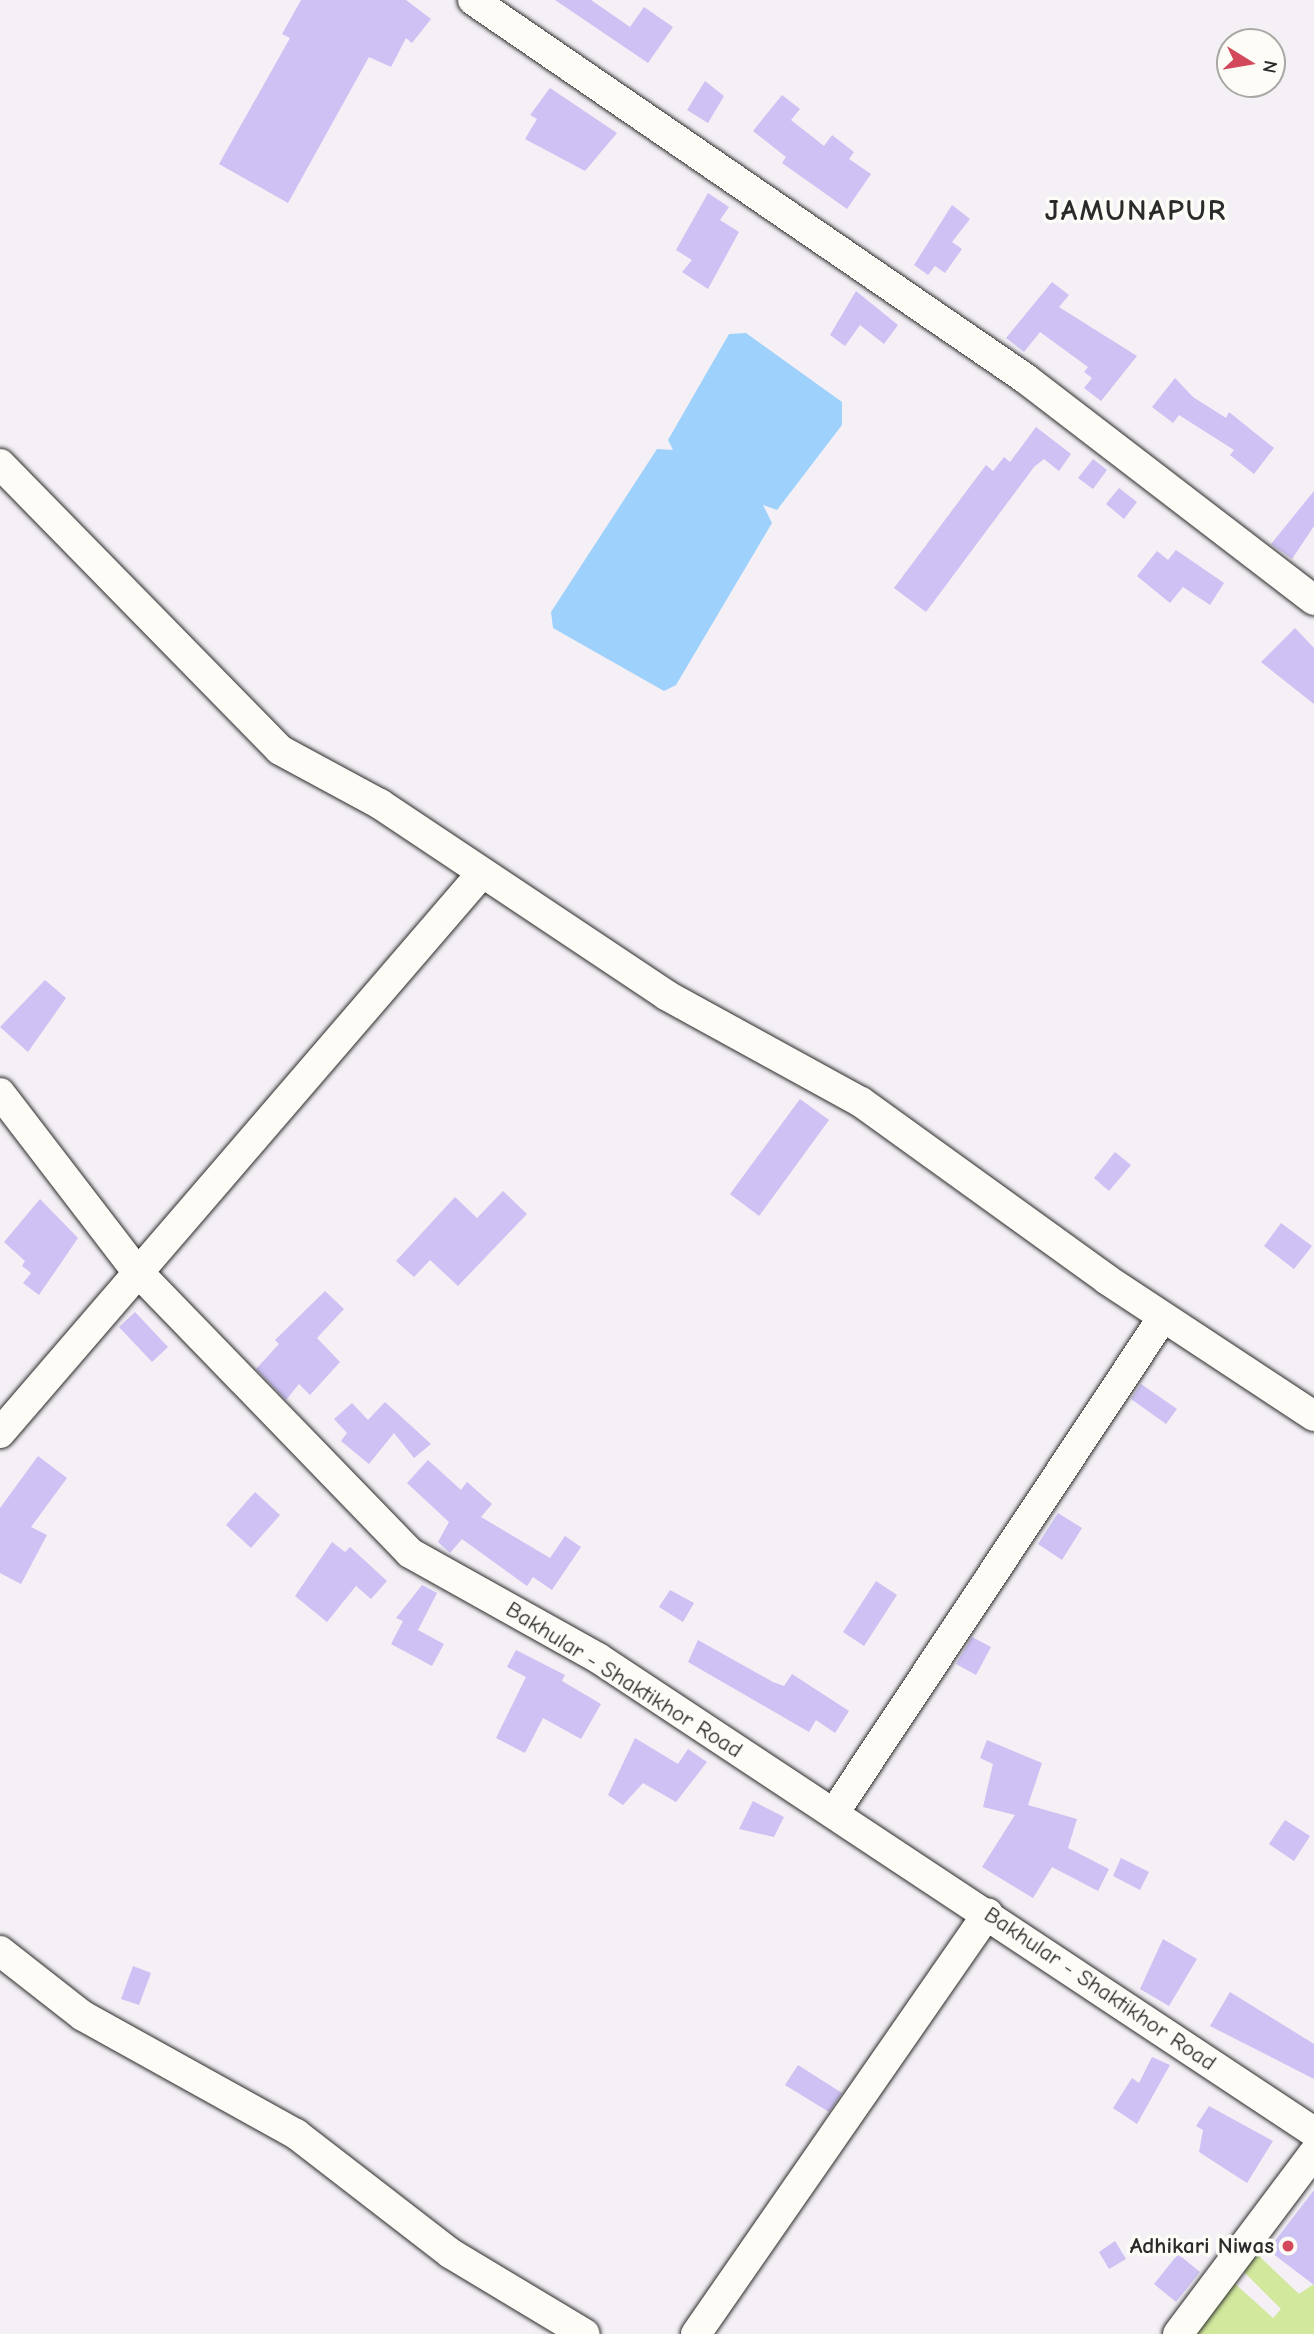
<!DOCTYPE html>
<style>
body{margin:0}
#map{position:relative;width:1314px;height:2334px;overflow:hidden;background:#f4f0f6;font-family:"Comic Neue",sans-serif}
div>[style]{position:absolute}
.green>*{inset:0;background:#d1e89d}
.water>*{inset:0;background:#9ed1fb}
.building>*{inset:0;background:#cec1f3}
.roads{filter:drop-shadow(0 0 2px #2b2b2b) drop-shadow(0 0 2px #2b2b2b)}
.minor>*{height:30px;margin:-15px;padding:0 15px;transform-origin:15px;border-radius:15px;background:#fdfcf7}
.dots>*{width:19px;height:19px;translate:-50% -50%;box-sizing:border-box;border:4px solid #fdfcf7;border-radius:50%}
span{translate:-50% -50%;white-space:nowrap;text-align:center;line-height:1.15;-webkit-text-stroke:7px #fdfcf7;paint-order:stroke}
.street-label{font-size:23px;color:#2b2b2b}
.poi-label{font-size:23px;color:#2b2b2b;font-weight:700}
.right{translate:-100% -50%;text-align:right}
.district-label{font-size:30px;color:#2b2b2b;font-weight:700;letter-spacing:2px}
.north{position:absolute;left:1216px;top:28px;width:70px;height:70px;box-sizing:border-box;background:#fdfcf7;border:2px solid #a9a8a5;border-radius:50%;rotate:101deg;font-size:19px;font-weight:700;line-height:28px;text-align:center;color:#2b2b2b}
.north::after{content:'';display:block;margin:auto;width:24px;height:32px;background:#d1495b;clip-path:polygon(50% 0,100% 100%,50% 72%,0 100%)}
</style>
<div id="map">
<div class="green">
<i style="clip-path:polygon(1258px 2255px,1299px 2294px,1314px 2284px,1314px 2334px,1196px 2334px,1232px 2281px,1273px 2318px,1281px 2309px,1243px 2271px)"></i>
</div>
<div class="water">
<i style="clip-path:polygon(746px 333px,842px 402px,842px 425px,777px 510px,763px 505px,772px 523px,676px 685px,664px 691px,553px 628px,551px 612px,657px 449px,673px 450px,668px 440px,729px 334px)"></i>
</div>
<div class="building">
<i style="clip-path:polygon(301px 0,406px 0,431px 19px,412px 43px,406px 38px,391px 67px,369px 57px,288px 203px,219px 164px,290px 38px,282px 34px)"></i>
<i style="clip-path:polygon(555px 0,591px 0,630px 27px,644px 7px,673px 27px,648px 63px)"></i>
<i style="clip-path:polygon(705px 81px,724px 96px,708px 123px,687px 110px)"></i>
<i style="clip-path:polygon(550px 88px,617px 133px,585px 171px,525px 139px,537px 119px,530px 115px)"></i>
<i style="clip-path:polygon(782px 95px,800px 109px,791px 120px,824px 146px,832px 135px,854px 152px,849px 159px,871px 174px,847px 209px,782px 163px,786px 157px,753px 131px)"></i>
<i style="clip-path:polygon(708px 193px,729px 207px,720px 220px,739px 232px,708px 289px,682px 272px,692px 260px,676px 250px)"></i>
<i style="clip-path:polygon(952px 205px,970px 219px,952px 242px,962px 249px,945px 273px,935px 266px,928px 275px,914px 265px)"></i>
<i style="clip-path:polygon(1052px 282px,1069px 295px,1059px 307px,1137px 356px,1101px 401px,1084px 388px,1092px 378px,1084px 372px,1088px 367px,1040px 332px,1024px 352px,1006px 338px)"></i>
<i style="clip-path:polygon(856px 291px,898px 325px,884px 344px,860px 325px,845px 346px,830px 335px)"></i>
<i style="clip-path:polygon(1175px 378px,1193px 397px,1226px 418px,1229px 412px,1274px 448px,1254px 474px,1230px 455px,1234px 450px,1179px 415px,1173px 423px,1152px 407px)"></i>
<i style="clip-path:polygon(1036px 427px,1071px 454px,1059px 471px,1044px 459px,1034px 467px,926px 612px,894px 588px,986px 465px,993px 471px,1004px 457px,1010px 462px)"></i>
<i style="clip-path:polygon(1093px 459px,1107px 470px,1093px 489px,1078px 478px)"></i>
<i style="clip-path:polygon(1119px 488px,1137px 502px,1124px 519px,1106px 504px)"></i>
<i style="clip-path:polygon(1314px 491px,1314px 526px,1292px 559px,1271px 544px)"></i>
<i style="clip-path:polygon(1176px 550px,1224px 583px,1210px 605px,1183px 587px,1170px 603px,1137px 576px,1157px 551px,1168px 560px)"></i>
<i style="clip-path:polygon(1295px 628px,1314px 648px,1314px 704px,1261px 662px)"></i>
<i style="clip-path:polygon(45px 980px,66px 998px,28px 1052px,0 1027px)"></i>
<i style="clip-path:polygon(800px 1099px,829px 1120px,759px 1216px,730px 1194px)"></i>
<i style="clip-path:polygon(1115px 1152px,1131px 1165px,1109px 1191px,1094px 1178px)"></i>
<i style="clip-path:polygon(503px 1191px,527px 1214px,458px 1286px,430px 1260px,414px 1277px,396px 1261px,455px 1197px,477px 1218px)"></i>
<i style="clip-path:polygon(40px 1199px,78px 1238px,39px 1295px,23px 1283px,31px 1273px,22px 1266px,25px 1261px,4px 1242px)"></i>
<i style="clip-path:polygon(1281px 1223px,1312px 1246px,1294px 1269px,1264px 1246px)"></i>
<i style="clip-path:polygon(325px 1291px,344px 1309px,317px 1338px,340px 1362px,310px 1395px,299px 1384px,286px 1400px,256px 1369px,279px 1344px,275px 1340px)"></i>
<i style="clip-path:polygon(135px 1312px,168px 1347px,152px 1362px,119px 1327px)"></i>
<i style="clip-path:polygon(1141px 1384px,1177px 1409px,1166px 1424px,1131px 1399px)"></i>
<i style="clip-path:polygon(385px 1402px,431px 1444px,414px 1458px,394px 1433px,369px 1464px,341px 1441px,347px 1433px,334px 1419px,352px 1403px,368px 1420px)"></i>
<i style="clip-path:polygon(38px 1456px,67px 1478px,31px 1527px,47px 1535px,21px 1584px,0 1573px,0 1508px)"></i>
<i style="clip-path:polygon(428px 1460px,461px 1490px,467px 1482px,492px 1504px,481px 1517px,550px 1558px,565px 1536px,581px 1547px,552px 1590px,533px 1577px,527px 1586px,462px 1539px,450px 1553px,438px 1542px,449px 1522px,407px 1483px)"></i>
<i style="clip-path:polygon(255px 1492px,280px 1515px,251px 1548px,226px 1525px)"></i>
<i style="clip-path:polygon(1058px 1513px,1082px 1528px,1062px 1560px,1038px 1544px)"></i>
<i style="clip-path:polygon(332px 1542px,345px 1552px,350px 1547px,387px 1581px,371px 1599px,356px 1586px,327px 1622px,295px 1596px)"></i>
<i style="clip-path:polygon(876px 1581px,897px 1595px,864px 1646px,843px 1632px)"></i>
<i style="clip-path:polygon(422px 1585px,437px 1593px,418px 1630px,444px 1644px,432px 1666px,391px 1644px,403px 1621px,396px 1618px)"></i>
<i style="clip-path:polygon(670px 1590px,694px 1603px,683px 1622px,659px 1607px)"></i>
<i style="clip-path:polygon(972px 1637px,991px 1647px,976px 1675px,956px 1664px)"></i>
<i style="clip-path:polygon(698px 1640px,773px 1682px,784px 1686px,792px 1674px,849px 1711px,835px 1733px,816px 1720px,809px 1732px,688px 1662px)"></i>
<i style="clip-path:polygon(516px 1650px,565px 1675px,562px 1681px,601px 1704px,581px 1739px,543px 1718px,525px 1753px,496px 1738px,526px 1677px,507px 1667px)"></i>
<i style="clip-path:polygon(635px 1738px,678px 1764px,688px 1749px,707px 1762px,676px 1802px,643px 1783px,623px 1805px,608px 1795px)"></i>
<i style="clip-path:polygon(987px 1740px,1042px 1763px,1028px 1805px,1077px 1819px,1068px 1848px,1109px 1869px,1098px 1891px,1052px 1867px,1033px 1898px,982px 1867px,1015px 1815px,983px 1807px,993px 1764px,980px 1758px)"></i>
<i style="clip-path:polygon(753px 1801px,784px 1817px,774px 1837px,739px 1829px)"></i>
<i style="clip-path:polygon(1285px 1820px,1310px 1836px,1294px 1861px,1269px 1844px)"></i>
<i style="clip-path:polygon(1121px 1858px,1149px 1872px,1140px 1890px,1113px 1876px)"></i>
<i style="clip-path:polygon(1163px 1939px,1197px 1959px,1169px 2006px,1140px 1989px)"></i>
<i style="clip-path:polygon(133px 1966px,151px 1973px,139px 2005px,121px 1999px)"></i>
<i style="clip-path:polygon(1230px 1992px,1314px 2044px,1314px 2079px,1210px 2026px)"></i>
<i style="clip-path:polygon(1152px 2057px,1170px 2065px,1137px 2124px,1113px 2108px,1132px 2078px,1139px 2083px)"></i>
<i style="clip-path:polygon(798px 2065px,842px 2093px,829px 2112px,785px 2085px)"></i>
<i style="clip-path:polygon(1209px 2106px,1273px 2141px,1247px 2183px,1199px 2152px,1203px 2130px,1196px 2126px)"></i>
<i style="clip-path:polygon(1314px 2190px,1314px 2285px,1268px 2250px)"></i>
<i style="clip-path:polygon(1115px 2241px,1126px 2259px,1109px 2269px,1099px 2252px)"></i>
<i style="clip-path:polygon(1178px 2254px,1200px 2272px,1176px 2302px,1154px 2284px)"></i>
</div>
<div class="roads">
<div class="minor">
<i style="left:473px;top:0;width:670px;rotate:34.42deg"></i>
<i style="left:1026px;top:379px;width:363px;rotate:37.5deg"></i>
<i style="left:0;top:464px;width:400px;rotate:45.6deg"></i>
<i style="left:280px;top:750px;width:114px;rotate:28.4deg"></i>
<i style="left:380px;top:804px;width:344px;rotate:33.7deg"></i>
<i style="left:666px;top:995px;width:222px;rotate:28.8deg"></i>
<i style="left:861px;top:1102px;width:302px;rotate:35.8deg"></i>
<i style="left:1106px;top:1279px;width:249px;rotate:33.4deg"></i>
<i style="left:0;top:1093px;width:223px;rotate:52.5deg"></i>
<i style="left:136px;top:1270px;width:394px;rotate:45.9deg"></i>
<i style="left:410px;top:1553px;width:215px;rotate:29.2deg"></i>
<i style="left:598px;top:1658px;width:859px;rotate:33.51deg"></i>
<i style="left:0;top:1433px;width:739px;rotate:-49.28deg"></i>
<i style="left:834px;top:1813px;width:595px;rotate:-56.44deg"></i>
<i style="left:0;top:1951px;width:105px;rotate:38.1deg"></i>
<i style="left:83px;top:2016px;width:244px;rotate:29deg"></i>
<i style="left:296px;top:2134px;width:195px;rotate:37.7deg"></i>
<i style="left:450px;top:2253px;width:157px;rotate:31deg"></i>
<i style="left:696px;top:2334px;width:512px;rotate:-55.26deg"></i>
<i style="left:1178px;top:2334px;width:226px;rotate:-53.1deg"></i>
</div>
</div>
<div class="dots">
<i style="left:1288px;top:2246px;background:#d1495b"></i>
</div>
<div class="street-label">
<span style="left:624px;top:1680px;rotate:32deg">Bakhular - Shaktikhor Road</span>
<span style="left:1100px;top:1989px;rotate:34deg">Bakhular - Shaktikhor Road</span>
</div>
<div class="poi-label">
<span class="right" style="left:1274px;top:2246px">Adhikari Niwas</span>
</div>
<div class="district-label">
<span style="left:1136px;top:211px">JAMUNAPUR</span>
</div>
<div class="north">N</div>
</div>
